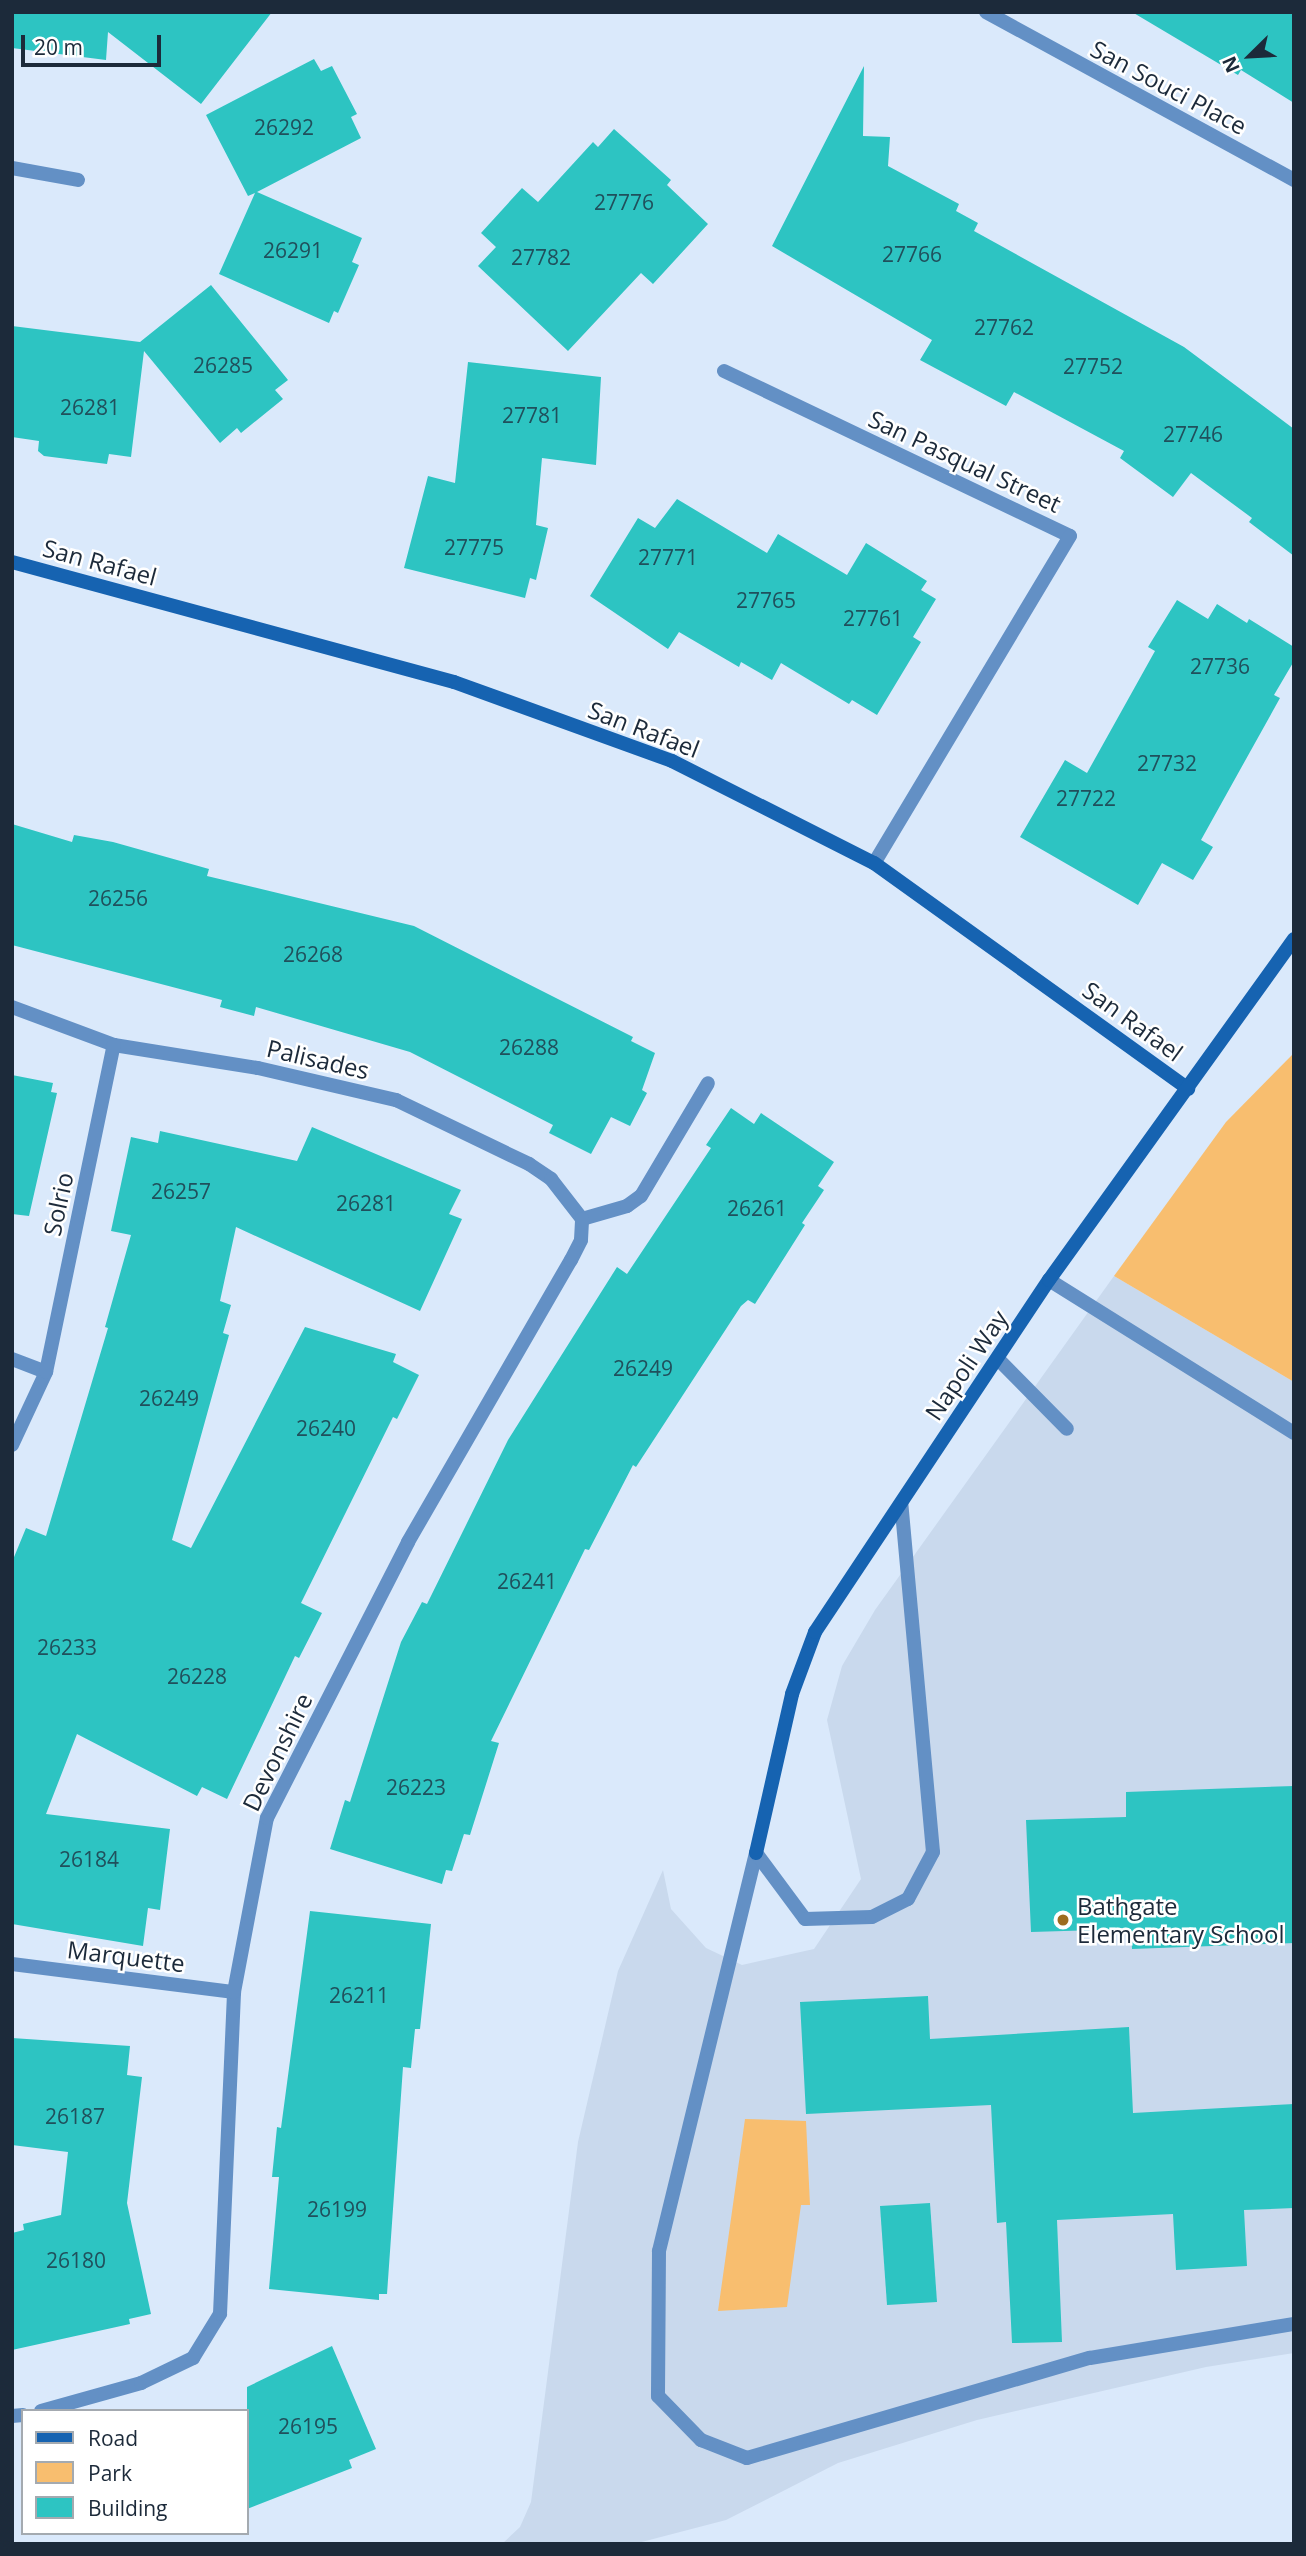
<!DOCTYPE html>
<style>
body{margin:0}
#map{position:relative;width:1306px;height:2556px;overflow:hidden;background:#dae9fb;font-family:"Open Sans",sans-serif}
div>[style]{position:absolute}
.built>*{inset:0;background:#c9d9ed}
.green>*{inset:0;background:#f8be6f}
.building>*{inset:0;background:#2dc4c2}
.lane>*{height:14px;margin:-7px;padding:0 7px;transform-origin:7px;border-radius:7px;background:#6390c5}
.street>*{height:14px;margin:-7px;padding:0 7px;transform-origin:7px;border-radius:7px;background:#6390c5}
.secondary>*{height:14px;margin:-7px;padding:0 7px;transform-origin:7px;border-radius:7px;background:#1663b1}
.dots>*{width:19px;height:19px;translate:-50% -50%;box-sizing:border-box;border:4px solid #fff;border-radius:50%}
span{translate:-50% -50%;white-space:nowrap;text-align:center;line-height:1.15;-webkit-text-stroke:5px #fff;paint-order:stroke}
.number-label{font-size:21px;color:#20505c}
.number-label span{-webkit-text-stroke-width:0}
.street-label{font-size:24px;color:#1c2a3a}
.poi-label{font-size:24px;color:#1c2a3a}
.left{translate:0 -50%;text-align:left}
.frame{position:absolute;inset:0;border:14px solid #1c2a3a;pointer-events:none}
.legend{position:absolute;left:21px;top:2409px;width:228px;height:126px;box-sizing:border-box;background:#fff;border:2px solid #a4aab0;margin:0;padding:9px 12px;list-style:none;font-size:21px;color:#1c2a3a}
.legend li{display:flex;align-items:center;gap:14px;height:35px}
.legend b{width:35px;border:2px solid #a4aab0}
.north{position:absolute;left:1215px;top:21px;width:70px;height:70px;-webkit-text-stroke:5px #fff;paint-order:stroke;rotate:246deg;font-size:19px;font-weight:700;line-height:28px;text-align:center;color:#1c2a3a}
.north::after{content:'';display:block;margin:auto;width:24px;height:32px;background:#1c2a3a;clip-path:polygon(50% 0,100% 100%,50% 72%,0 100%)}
.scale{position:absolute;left:21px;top:35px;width:140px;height:32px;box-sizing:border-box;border:4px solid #1c2a3a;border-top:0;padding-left:9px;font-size:21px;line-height:24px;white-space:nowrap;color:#1c2a3a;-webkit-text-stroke:5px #fff;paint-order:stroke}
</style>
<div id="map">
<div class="built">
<i style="clip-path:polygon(1114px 1276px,1294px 1382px,1294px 2353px,1206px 2367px,977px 2420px,838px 2463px,726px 2520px,634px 2544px,502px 2544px,520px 2527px,531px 2502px,578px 2142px,618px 1971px,663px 1870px,671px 1909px,706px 1948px,742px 1965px,814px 1949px,861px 1879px,827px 1720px,842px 1666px,875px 1610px)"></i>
</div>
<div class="green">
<i style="clip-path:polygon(1294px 1053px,1294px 1382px,1114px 1276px,1226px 1122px)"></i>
<i style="clip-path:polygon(745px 2119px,806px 2121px,810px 2205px,801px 2205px,787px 2307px,718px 2311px)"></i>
</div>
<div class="building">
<i style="clip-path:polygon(12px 12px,272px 12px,201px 104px,108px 32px,106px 60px,12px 48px)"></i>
<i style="clip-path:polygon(1132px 12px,1294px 12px,1294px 103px,1241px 70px,1238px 75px)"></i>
<i style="clip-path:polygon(314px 59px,321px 71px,332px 66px,357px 114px,351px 117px,361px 138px,257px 192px,362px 238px,352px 262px,359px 265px,338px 313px,334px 311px,329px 323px,219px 274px,255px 193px,248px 196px,206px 115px)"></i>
<i style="clip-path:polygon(864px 66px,863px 136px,890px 137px,888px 166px,959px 204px,956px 211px,978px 223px,974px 231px,1184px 347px,1294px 429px,1294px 556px,1249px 522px,1252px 518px,1191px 473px,1173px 497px,1120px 458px,1124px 451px,1014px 392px,1006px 406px,920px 360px,932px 340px,772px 246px)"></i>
<i style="clip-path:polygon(614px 129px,671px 180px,667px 185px,708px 224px,653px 284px,641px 273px,568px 351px,478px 266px,496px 247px,481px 233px,522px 188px,538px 202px,593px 142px,598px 147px)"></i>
<i style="clip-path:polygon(211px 285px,288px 380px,275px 390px,283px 399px,241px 433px,237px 428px,220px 443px,144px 351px,131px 457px,109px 454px,107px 464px,44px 456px,38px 451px,39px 441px,12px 437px,12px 326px,140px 342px)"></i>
<i style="clip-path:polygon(468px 362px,601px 377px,596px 465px,542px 458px,536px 525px,548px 528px,536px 580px,530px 578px,525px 598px,404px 568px,428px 476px,455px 483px)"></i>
<i style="clip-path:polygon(677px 499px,767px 553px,778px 534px,847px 575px,866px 543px,927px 581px,921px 590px,936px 599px,913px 637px,921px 642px,877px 715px,852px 700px,849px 704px,781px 663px,772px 680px,741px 662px,739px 667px,679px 632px,668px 649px,590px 596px,638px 518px,655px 528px)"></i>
<i style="clip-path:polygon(1177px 600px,1208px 619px,1217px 604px,1247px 623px,1249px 619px,1294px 647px,1294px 661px,1274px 695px,1280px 698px,1201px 840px,1213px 847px,1193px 880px,1162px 863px,1138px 905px,1020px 837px,1065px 760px,1087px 773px,1155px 651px,1148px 647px)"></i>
<i style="clip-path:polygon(12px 824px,72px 842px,74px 835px,113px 842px,209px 869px,207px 876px,414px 926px,633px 1037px,631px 1041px,655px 1053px,642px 1090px,647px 1093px,630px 1126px,611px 1117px,591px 1154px,549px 1133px,553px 1125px,410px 1052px,256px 1007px,254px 1016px,220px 1007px,222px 1000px,12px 945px)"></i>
<i style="clip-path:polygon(12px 1075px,53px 1083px,51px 1092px,57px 1093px,29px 1216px,12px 1214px)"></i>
<i style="clip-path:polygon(731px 1108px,754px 1124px,761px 1113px,834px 1162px,818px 1186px,824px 1190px,802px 1223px,805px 1225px,755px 1304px,748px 1300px,741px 1306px,636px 1467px,633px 1465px,589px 1550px,585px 1549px,491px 1741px,499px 1743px,470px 1835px,464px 1834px,452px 1871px,446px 1870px,442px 1884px,330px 1849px,345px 1800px,350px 1802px,401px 1642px,422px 1602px,427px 1604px,508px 1440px,617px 1267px,627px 1274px,711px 1148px,706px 1145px)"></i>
<i style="clip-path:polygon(312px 1127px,461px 1190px,449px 1214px,462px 1219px,420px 1311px,236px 1227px,220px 1301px,231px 1305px,223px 1333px,229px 1335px,172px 1540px,191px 1548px,305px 1327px,396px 1354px,393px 1362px,419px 1375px,397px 1419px,393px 1417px,301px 1603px,322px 1613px,299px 1658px,295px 1656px,227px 1799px,202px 1787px,197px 1796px,77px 1734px,46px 1814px,170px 1829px,160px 1910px,148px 1908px,143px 1946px,12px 1924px,12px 1562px,26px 1528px,46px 1536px,108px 1328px,105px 1327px,131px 1235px,111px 1231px,131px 1137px,158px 1143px,160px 1131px,297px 1161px)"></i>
<i style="clip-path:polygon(1294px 1786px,1294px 1943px,1132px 1949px,1131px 1929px,1031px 1932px,1026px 1820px,1126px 1817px,1126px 1792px)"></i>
<i style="clip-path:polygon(310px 1911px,431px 1924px,420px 2029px,415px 2029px,411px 2068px,403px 2067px,387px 2294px,379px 2294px,379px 2300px,269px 2289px,279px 2177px,272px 2177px,277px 2127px,281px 2128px)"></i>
<i style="clip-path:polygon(928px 1996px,930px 2039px,1129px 2027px,1133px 2113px,1294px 2104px,1294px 2208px,1244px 2210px,1247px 2266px,1176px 2270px,1173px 2214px,1057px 2220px,1062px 2342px,1012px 2343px,1006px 2222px,997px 2223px,991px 2105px,806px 2114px,800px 2002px)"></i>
<i style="clip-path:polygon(12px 2038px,130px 2046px,127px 2075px,142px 2077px,127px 2203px,151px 2314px,129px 2319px,130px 2324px,12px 2350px,12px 2233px,24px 2230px,23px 2224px,61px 2215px,68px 2152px,12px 2145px)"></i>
<i style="clip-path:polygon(930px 2203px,937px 2302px,887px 2305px,880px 2206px)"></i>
<i style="clip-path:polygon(332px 2346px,376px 2449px,349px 2460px,352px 2468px,247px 2509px,247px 2387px)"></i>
</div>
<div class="lane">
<i style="left:1049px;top:1280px;width:289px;rotate:32deg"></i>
<i style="left:998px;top:1359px;width:98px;rotate:45.4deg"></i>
<i style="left:756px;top:1853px;width:410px;rotate:103.7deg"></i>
<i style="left:659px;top:2251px;width:145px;rotate:90.4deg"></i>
<i style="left:658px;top:2396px;width:62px;rotate:45.7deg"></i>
<i style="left:701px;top:2440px;width:49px;rotate:21.4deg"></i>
<i style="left:747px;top:2458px;width:357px;rotate:-16.3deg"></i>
<i style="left:1090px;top:2358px;width:207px;rotate:-9.5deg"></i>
<i style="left:756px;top:1853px;width:82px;rotate:53.4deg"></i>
<i style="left:805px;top:1919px;width:67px;rotate:-1.7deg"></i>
<i style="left:872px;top:1917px;width:40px;rotate:-26.6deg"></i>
<i style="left:908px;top:1899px;width:53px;rotate:-62deg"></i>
<i style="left:933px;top:1852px;width:350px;rotate:-95.2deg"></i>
</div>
<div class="street">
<i style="left:986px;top:12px;width:351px;rotate:28.6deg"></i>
<i style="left:12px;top:168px;width:67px;rotate:10.3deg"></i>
<i style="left:724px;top:371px;width:383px;rotate:25.5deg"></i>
<i style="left:1070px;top:536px;width:381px;rotate:120.9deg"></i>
<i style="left:12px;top:1007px;width:109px;rotate:20.4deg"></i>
<i style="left:114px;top:1045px;width:146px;rotate:9.1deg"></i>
<i style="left:258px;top:1068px;width:142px;rotate:13.1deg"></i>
<i style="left:396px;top:1100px;width:148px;rotate:25.7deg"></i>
<i style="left:529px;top:1164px;width:27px;rotate:34deg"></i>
<i style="left:551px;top:1179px;width:51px;rotate:52.2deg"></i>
<i style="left:582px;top:1219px;width:47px;rotate:-16.1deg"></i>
<i style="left:627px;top:1206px;width:17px;rotate:-36deg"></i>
<i style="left:641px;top:1196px;width:131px;rotate:-59.3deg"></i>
<i style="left:12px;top:1359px;width:36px;rotate:21deg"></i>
<i style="left:12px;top:1445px;width:81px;rotate:-65deg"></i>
<i style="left:46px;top:1372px;width:334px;rotate:-78.3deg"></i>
<i style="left:12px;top:1964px;width:224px;rotate:7.2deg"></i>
<i style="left:41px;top:2411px;width:104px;rotate:-15.6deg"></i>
<i style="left:141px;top:2383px;width:58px;rotate:-25.7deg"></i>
<i style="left:193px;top:2358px;width:52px;rotate:-58.5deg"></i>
<i style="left:220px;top:2314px;width:322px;rotate:-87.5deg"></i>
<i style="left:234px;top:1992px;width:177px;rotate:-79.3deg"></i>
<i style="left:267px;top:1818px;width:310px;rotate:-62.9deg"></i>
<i style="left:408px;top:1542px;width:326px;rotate:-60deg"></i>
<i style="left:571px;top:1260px;width:22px;rotate:-63deg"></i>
<i style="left:581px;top:1240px;width:21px;rotate:-87deg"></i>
<i style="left:12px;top:2416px;width:11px;rotate:-5deg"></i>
</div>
<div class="secondary">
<i style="left:12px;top:562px;width:458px;rotate:15.2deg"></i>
<i style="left:454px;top:682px;width:232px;rotate:19.9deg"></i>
<i style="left:672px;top:761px;width:226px;rotate:26.8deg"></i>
<i style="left:874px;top:863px;width:387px;rotate:35.7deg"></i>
<i style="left:756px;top:1853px;width:163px;rotate:-77.2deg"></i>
<i style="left:792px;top:1694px;width:66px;rotate:-69.6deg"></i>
<i style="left:815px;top:1632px;width:423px;rotate:-56.4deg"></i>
<i style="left:1049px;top:1280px;width:420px;rotate:-54.3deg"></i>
</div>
<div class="dots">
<i style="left:1063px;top:1920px;background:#9d6c20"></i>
</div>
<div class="number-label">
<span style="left:284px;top:127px">26292</span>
<span style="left:624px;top:202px">27776</span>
<span style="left:293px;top:250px">26291</span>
<span style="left:912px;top:254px">27766</span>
<span style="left:541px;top:257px">27782</span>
<span style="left:1004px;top:327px">27762</span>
<span style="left:223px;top:365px">26285</span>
<span style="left:1093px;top:366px">27752</span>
<span style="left:90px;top:407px">26281</span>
<span style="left:532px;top:415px">27781</span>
<span style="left:1193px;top:434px">27746</span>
<span style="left:474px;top:547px">27775</span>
<span style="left:668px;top:557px">27771</span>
<span style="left:766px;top:600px">27765</span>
<span style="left:873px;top:618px">27761</span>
<span style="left:1220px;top:666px">27736</span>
<span style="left:1167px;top:763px">27732</span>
<span style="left:1086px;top:798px">27722</span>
<span style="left:118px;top:898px">26256</span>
<span style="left:313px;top:954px">26268</span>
<span style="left:529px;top:1047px">26288</span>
<span style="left:181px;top:1191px">26257</span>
<span style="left:366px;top:1203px">26281</span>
<span style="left:757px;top:1208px">26261</span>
<span style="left:643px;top:1368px">26249</span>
<span style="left:169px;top:1398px">26249</span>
<span style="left:326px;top:1428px">26240</span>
<span style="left:527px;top:1581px">26241</span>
<span style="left:67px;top:1647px">26233</span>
<span style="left:197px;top:1676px">26228</span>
<span style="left:416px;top:1787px">26223</span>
<span style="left:89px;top:1859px">26184</span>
<span style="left:359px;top:1995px">26211</span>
<span style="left:75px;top:2116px">26187</span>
<span style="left:337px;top:2209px">26199</span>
<span style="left:76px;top:2260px">26180</span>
<span style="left:308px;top:2426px">26195</span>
</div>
<div class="street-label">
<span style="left:1169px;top:87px;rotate:28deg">San Souci Place</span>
<span style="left:965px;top:461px;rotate:25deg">San Pasqual Street</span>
<span style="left:100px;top:562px;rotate:15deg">San Rafael</span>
<span style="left:644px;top:729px;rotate:21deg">San Rafael</span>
<span style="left:1133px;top:1021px;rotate:36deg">San Rafael</span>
<span style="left:318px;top:1059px;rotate:13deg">Palisades</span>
<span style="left:58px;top:1204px;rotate:-78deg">Solrio</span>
<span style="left:966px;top:1365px;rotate:-56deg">Napoli Way</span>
<span style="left:277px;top:1752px;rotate:-64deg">Devonshire</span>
<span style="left:126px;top:1956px;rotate:7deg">Marquette</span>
</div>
<div class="poi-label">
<span class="left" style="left:1077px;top:1920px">Bathgate<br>Elementary School</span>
</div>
<div class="frame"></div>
<ul class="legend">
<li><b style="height:9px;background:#1663b1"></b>Road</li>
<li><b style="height:19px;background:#f8be6f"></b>Park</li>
<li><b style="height:19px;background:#2dc4c2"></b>Building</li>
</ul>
<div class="north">N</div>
<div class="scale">20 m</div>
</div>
